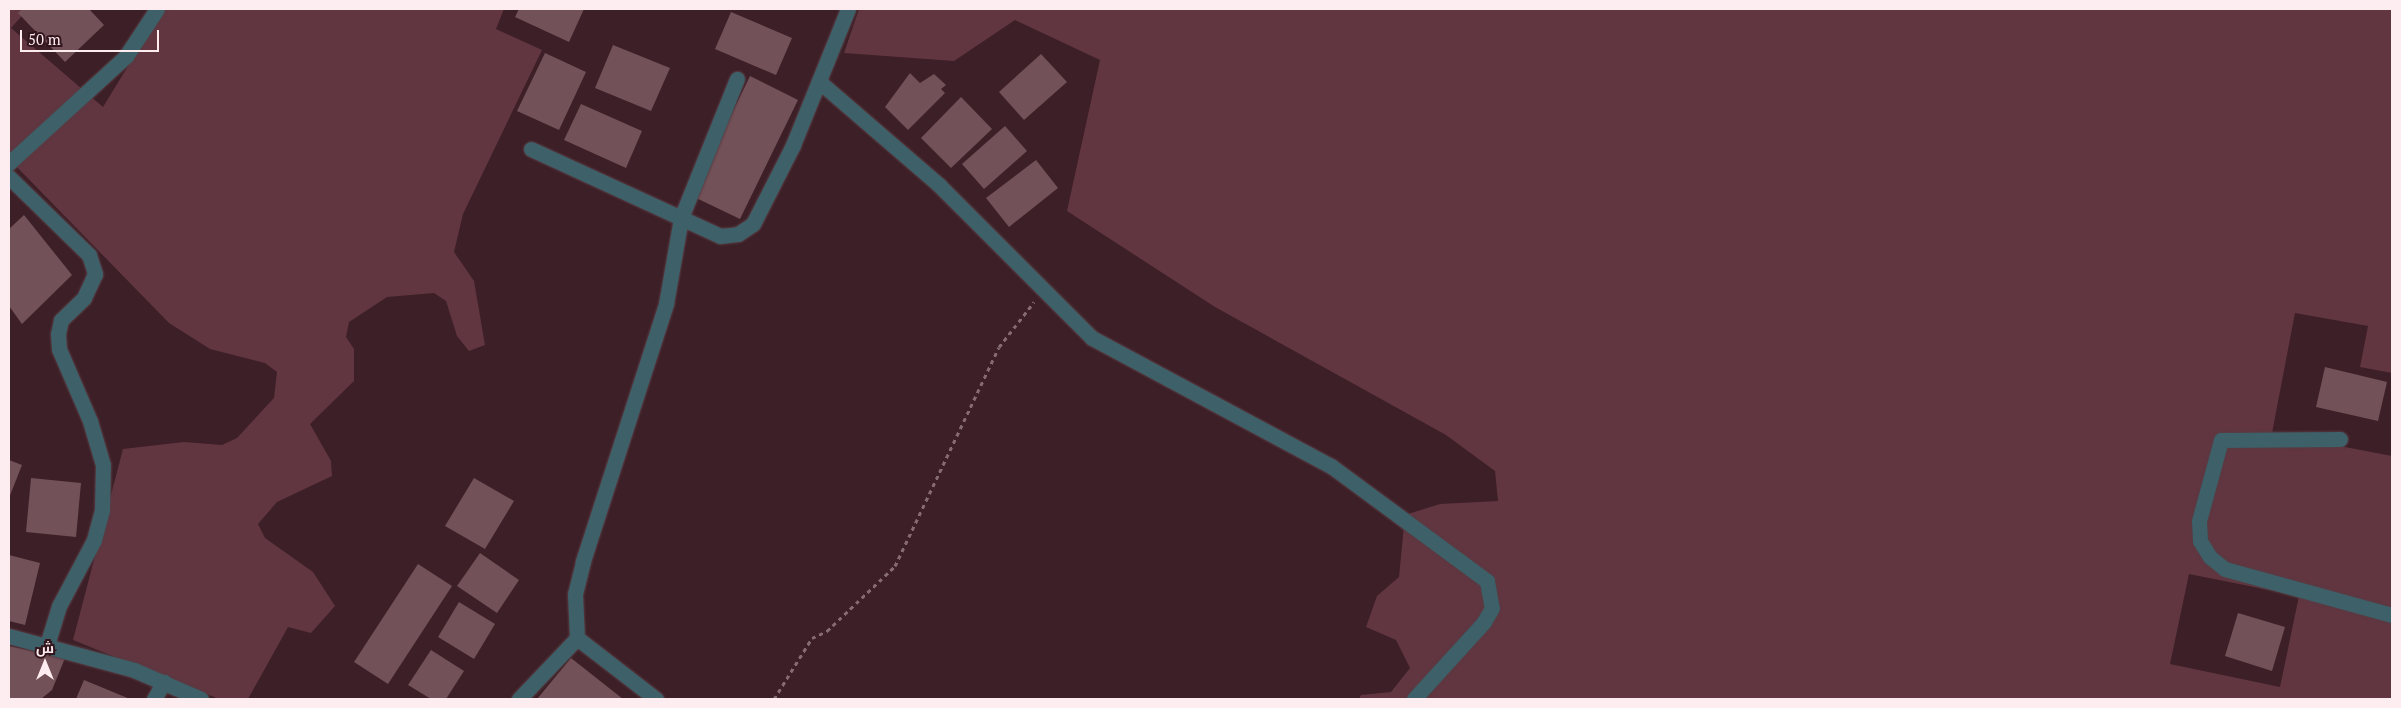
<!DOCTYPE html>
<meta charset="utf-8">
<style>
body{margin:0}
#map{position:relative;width:2401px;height:708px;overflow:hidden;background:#3d1f27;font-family:"PT Serif",Cairo,serif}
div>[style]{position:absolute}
.green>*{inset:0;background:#613641}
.building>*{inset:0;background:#735158}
.path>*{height:3px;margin-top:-1.5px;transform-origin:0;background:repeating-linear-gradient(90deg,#856c73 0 4px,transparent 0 8px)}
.roads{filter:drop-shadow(0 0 1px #583c43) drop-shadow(0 0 1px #583c43)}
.minor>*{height:15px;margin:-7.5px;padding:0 7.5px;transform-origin:7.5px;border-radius:7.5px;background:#3d6069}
.tertiary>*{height:15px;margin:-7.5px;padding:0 7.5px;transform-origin:7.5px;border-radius:7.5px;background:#3d6069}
span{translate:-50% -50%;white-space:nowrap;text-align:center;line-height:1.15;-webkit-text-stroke:4px #33161d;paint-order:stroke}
.frame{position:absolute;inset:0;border:10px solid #fdecf0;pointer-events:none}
.north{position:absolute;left:20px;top:638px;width:50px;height:50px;-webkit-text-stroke:4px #33161d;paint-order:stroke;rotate:0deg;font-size:14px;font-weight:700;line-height:20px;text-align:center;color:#fdecf0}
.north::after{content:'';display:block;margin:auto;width:18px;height:22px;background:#fdecf0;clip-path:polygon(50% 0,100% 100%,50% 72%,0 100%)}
.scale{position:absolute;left:20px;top:30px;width:139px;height:22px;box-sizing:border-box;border:2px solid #fdecf0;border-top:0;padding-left:6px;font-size:15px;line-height:18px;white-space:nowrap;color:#fdecf0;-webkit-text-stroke:4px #33161d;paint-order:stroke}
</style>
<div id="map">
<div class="green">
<i style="clip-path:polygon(9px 9px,28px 9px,11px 28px,103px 107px,163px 9px,504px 9px,496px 29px,542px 50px,463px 214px,454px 252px,474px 281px,485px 345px,469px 351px,457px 336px,446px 301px,434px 293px,387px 297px,349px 322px,346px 337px,354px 349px,354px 381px,310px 424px,331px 461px,332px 476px,277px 502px,258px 524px,265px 538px,313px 572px,335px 606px,311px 633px,288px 627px,248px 699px,219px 699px,73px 640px,123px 449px,184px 442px,222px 445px,237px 438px,274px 398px,277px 372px,265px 363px,210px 349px,169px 323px,9px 159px)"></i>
<i style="clip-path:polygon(evenodd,859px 9px,2392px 9px,2392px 373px,2360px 367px,2368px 326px,2295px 313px,2272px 433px,2392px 456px,2392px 699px,1359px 699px,1361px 695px,1391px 692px,1410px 668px,1396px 640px,1366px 627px,1377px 596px,1399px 577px,1405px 515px,1440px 504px,1498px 501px,1495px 471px,1446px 435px,1215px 307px,1067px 211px,1100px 60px,1015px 20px,954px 61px,844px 53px,859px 9px,2189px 574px,2299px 596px,2280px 687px,2170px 664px,2189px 574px)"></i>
</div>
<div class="building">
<i style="clip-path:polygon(22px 9px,89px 9px,104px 25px,65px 62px,18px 13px)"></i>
<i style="clip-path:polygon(519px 9px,584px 9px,569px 42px,515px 17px)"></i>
<i style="clip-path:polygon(731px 12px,792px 38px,776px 75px,715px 49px)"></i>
<i style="clip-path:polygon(613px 45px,670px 68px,651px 111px,595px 88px)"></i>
<i style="clip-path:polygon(545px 53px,586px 72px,559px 130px,517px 111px)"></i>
<i style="clip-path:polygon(1041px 54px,1067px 82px,1024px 120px,999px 92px)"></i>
<i style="clip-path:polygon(910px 73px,920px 83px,934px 74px,946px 85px,941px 89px,945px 93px,908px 130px,885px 107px)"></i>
<i style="clip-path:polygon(750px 76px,798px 100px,740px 219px,692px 196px)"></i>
<i style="clip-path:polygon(961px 97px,992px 129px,951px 168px,921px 138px)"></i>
<i style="clip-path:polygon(581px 104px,642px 131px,626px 168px,564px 140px)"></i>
<i style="clip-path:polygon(1005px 126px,1027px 151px,984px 189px,962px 164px)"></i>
<i style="clip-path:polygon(1036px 160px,1058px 188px,1009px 227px,986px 198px)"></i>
<i style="clip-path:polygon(24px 215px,72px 275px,22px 324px,9px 306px,9px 229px)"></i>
<i style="clip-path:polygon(2325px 367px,2387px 382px,2378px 421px,2316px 407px)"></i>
<i style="clip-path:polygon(9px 460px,22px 465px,9px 498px)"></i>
<i style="clip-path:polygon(31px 478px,81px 483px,76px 537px,26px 532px)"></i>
<i style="clip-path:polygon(474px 478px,514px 501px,485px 549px,445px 526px)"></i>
<i style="clip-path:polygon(480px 553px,519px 580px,497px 613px,457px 586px)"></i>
<i style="clip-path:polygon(9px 555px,40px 563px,25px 625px,9px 621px)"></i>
<i style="clip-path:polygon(418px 564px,452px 586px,388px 684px,354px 662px)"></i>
<i style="clip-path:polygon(459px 602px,495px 624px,474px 659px,438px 637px)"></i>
<i style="clip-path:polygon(2238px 613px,2285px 627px,2272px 671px,2225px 656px)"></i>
<i style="clip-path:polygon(9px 646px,65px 658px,52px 690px,41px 699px,9px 699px)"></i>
<i style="clip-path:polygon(431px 650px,464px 671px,446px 699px,431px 699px,408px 685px)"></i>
<i style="clip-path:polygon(571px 658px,623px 699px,537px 699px)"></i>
<i style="clip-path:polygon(84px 680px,130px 699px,76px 699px)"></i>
</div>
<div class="path">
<i style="left:774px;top:699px;width:72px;rotate:-58.1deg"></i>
<i style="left:812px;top:638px;width:17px;rotate:-25deg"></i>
<i style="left:827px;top:631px;width:94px;rotate:-43.7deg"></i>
<i style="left:895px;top:566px;width:242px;rotate:-64.6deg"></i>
<i style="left:999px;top:347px;width:57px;rotate:-52.1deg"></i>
</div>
<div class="roads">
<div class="minor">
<i style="left:822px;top:84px;width:155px;rotate:40.8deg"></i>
<i style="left:939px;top:185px;width:216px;rotate:45deg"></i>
<i style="left:1092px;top:338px;width:271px;rotate:28.2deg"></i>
<i style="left:1331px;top:466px;width:194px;rotate:36.4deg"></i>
<i style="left:1487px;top:581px;width:27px;rotate:80deg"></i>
<i style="left:1492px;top:608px;width:16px;rotate:120deg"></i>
<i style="left:1484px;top:622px;width:104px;rotate:132.3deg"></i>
<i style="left:531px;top:149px;width:208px;rotate:24.7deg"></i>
<i style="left:720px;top:236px;width:18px;rotate:-6deg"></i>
<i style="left:738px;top:234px;width:18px;rotate:-34deg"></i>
<i style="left:753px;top:224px;width:89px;rotate:-63.1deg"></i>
<i style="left:793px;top:145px;width:147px;rotate:-68deg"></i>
<i style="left:9px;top:163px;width:159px;rotate:-42.4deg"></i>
<i style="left:126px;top:56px;width:56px;rotate:-56.6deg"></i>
<i style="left:9px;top:177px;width:112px;rotate:44.3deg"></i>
<i style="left:89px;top:255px;width:20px;rotate:72deg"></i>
<i style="left:95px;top:274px;width:26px;rotate:115deg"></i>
<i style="left:84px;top:298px;width:32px;rotate:136deg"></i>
<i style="left:61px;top:320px;width:14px;rotate:102deg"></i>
<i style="left:58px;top:334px;width:15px;rotate:86deg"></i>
<i style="left:59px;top:349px;width:78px;rotate:66.7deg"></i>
<i style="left:90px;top:421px;width:46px;rotate:73.5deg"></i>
<i style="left:103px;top:465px;width:45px;rotate:91.3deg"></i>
<i style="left:102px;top:510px;width:31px;rotate:105deg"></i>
<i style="left:94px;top:540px;width:75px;rotate:117.9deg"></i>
<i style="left:59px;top:606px;width:41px;rotate:107.1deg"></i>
<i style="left:2340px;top:439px;width:119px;rotate:179.5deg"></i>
<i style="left:2221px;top:440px;width:84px;rotate:105.2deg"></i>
<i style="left:2199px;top:521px;width:20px;rotate:87deg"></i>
<i style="left:2200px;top:541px;width:19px;rotate:58deg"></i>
<i style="left:2210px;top:557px;width:19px;rotate:39deg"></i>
<i style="left:2225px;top:569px;width:173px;rotate:15.4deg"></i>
<i style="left:577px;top:638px;width:100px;rotate:37.7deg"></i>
<i style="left:154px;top:699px;width:20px;rotate:-60deg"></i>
<i style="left:519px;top:699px;width:84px;rotate:-46.4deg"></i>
<i style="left:577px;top:638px;width:44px;rotate:-92.6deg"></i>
<i style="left:575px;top:594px;width:34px;rotate:-76deg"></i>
<i style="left:583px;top:561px;width:270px;rotate:-72.1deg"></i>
<i style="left:666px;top:304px;width:87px;rotate:-80.1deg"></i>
<i style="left:681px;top:218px;width:150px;rotate:-68.1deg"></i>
</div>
<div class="tertiary">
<i style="left:9px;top:636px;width:130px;rotate:15.2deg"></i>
<i style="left:134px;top:670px;width:73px;rotate:23.4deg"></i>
</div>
</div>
<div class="frame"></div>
<div class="north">ش</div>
<div class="scale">50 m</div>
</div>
